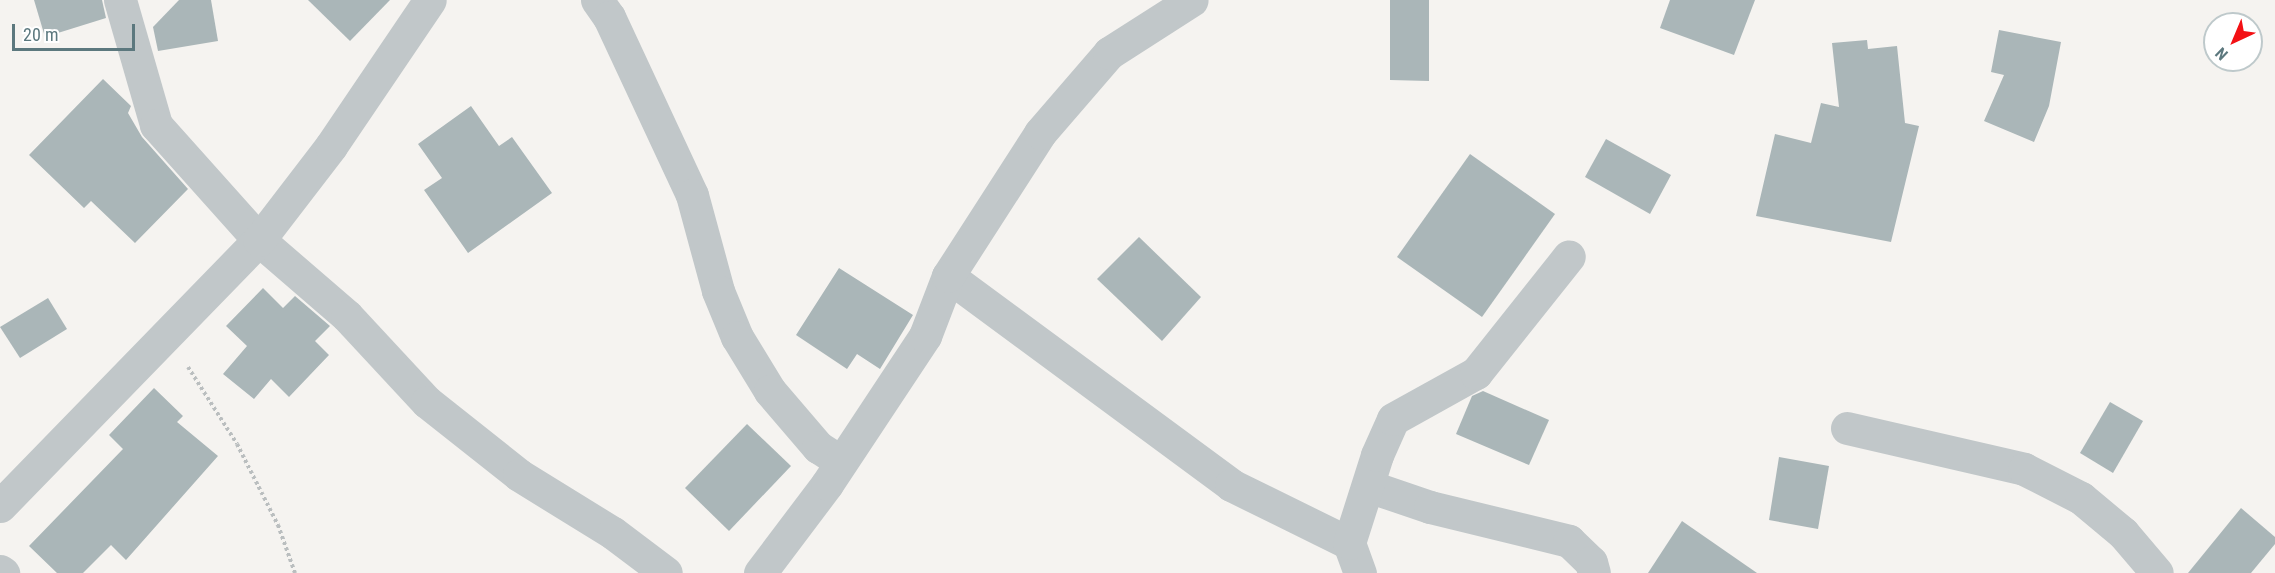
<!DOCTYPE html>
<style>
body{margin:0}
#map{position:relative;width:2275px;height:573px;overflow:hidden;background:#f5f3f0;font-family:"Roboto Condensed",sans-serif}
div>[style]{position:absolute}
.building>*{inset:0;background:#aab6b8}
.path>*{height:4px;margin-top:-2px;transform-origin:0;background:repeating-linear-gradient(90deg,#babebf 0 3px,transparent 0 6px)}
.minor>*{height:33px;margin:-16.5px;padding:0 16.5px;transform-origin:16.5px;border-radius:16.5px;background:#c1c7c9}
span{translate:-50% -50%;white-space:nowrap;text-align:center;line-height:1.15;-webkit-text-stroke:6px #fff;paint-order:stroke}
.north{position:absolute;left:2203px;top:12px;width:60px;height:60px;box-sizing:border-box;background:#fff;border:2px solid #bec9cb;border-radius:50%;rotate:224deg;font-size:16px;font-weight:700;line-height:24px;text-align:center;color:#5c787e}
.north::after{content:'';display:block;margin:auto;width:21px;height:27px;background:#f31115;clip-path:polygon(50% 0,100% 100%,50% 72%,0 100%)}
.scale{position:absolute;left:12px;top:24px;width:123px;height:27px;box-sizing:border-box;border:3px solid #5c787e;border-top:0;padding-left:8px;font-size:18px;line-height:21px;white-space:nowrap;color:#5c787e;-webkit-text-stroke:4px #fff;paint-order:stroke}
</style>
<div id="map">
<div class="building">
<i style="clip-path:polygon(34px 0,102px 0,106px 18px,45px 37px)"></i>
<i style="clip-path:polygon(179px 0,211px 0,218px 41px,158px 51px,153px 27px)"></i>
<i style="clip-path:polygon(308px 0,390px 0,350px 41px)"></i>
<i style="clip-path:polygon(1390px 0,1429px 0,1429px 81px,1390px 80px)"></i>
<i style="clip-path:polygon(1670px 0,1755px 0,1734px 55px,1660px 28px)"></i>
<i style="clip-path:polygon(1999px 30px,2061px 42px,2049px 106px,2034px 142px,1984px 121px,2004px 75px,1991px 72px)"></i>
<i style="clip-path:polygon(1867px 40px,1868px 49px,1897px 46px,1905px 123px,1919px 126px,1891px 242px,1756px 216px,1775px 134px,1811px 143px,1821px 103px,1839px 107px,1832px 43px)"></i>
<i style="clip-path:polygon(103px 79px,131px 106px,128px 113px,142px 137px,188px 189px,135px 243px,91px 201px,84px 208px,29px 155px)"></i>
<i style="clip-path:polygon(471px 106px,499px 146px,512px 137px,552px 193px,468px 253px,424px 190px,442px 178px,418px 144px)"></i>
<i style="clip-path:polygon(1606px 139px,1671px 175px,1650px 214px,1585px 177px)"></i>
<i style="clip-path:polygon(1470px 154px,1555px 214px,1482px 317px,1397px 257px)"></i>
<i style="clip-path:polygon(1139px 237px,1201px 297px,1162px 341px,1097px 279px)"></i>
<i style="clip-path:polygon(839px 268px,913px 315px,880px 369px,857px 354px,847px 369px,796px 335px)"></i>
<i style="clip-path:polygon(263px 288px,283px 308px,295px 296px,330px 326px,315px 341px,329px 355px,289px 397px,271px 379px,254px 399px,223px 374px,247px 346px,226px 326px)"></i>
<i style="clip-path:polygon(48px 298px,67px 329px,20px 358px,0 327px)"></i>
<i style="clip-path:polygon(154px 388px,183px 416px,177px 422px,218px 456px,126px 560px,111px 545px,83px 573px,57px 573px,29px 546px,123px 449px,109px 435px)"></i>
<i style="clip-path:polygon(1483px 391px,1549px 420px,1529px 465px,1456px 434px,1472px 396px)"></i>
<i style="clip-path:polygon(2110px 402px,2143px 421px,2113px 473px,2080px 453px)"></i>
<i style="clip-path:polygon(747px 424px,791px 466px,729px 531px,685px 488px)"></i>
<i style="clip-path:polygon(1779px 457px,1829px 466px,1818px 529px,1769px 520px)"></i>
<i style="clip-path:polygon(2241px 508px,2275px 537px,2275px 544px,2251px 573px,2188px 573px)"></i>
<i style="clip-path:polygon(1682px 521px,1757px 573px,1648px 573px)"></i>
</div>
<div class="path">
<i style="left:188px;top:367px;width:91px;rotate:57.5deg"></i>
<i style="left:237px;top:444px;width:91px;rotate:63.2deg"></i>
<i style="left:278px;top:525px;width:51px;rotate:70.5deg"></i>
</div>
<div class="minor">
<i style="left:120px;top:0;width:130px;rotate:73.9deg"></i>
<i style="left:156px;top:125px;width:154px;rotate:48.2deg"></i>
<i style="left:259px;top:240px;width:116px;rotate:40.8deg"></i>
<i style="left:347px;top:316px;width:117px;rotate:47.1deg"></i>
<i style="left:427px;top:402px;width:117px;rotate:38.4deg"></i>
<i style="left:519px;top:475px;width:110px;rotate:31.7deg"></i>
<i style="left:613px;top:533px;width:66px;rotate:37deg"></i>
<i style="left:597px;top:0;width:21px;rotate:55deg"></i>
<i style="left:609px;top:17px;width:196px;rotate:65deg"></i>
<i style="left:692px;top:195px;width:99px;rotate:74.8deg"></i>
<i style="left:718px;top:291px;width:50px;rotate:67.6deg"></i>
<i style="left:737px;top:337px;width:63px;rotate:58.6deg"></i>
<i style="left:770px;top:391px;width:74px;rotate:49.4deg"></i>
<i style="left:818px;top:447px;width:27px;rotate:33deg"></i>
<i style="left:948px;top:276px;width:352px;rotate:36.4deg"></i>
<i style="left:1231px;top:485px;width:131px;rotate:26.2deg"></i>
<i style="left:1349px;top:543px;width:32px;rotate:70deg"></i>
<i style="left:1847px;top:428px;width:182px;rotate:13deg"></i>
<i style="left:2024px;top:469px;width:64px;rotate:27deg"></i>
<i style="left:2081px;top:498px;width:55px;rotate:39.8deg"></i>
<i style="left:2123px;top:533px;width:52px;rotate:49.6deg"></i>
<i style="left:1368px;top:486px;width:65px;rotate:18.7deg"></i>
<i style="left:1430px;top:507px;width:143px;rotate:13.7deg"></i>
<i style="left:1569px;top:541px;width:30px;rotate:44deg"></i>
<i style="left:1591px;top:562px;width:11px;rotate:75deg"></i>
<i style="left:0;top:506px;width:371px;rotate:-45.8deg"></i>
<i style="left:259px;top:240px;width:118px;rotate:-52.5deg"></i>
<i style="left:331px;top:146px;width:176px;rotate:-55.9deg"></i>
<i style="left:1349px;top:543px;width:92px;rotate:-72.3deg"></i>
<i style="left:1377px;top:455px;width:39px;rotate:-66deg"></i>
<i style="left:1393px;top:419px;width:95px;rotate:-29deg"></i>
<i style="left:1476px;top:373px;width:149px;rotate:-51.5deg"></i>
<i style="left:0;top:571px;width:4px;rotate:34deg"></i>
<i style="left:760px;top:573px;width:111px;rotate:-53deg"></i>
<i style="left:827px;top:484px;width:178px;rotate:-56.5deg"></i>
<i style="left:925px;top:336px;width:64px;rotate:-69deg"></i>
<i style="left:948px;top:276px;width:170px;rotate:-57.2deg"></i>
<i style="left:1040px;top:133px;width:106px;rotate:-49.2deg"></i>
<i style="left:1109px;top:53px;width:98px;rotate:-32.6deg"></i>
</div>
<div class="north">N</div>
<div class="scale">20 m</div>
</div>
